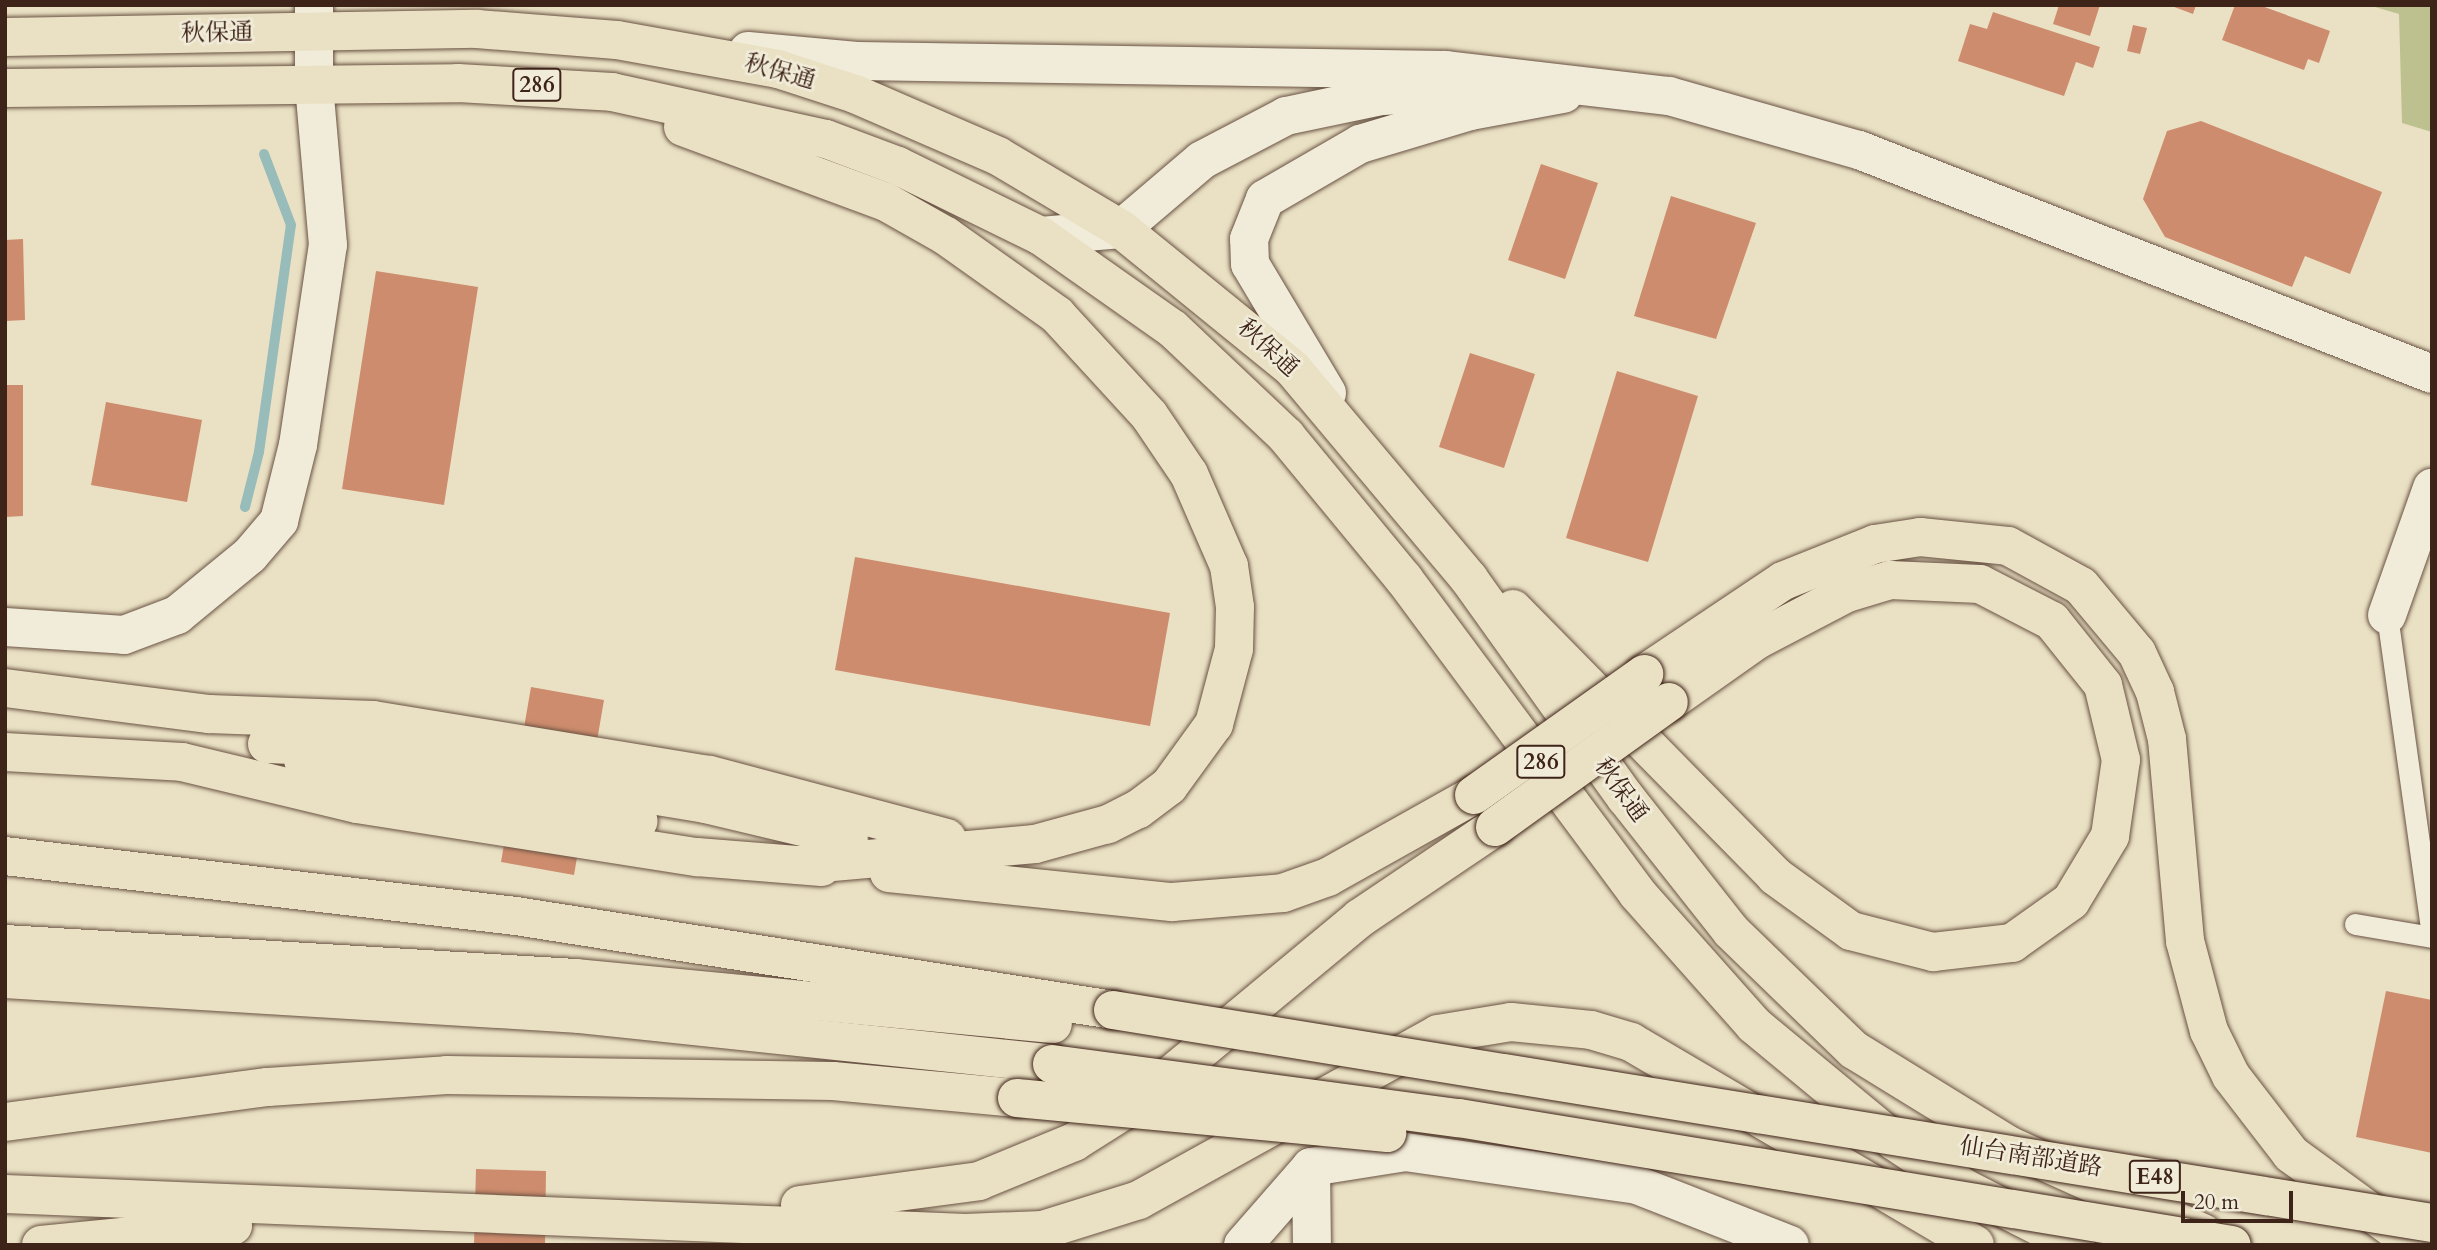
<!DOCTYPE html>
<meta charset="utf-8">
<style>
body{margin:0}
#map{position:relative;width:2437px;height:1250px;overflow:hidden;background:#eae1c4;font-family:Cardo,"Noto Serif JP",serif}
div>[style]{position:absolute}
.green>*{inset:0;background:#bdc190}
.stream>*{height:10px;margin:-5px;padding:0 5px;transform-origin:5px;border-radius:5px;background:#98bcb9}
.building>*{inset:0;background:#cd8c6d}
.roads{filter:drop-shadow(0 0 2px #695243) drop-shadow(0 0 2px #695243)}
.lane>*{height:21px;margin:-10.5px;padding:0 10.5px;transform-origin:10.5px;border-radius:10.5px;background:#f1ecd9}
.street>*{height:38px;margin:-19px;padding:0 19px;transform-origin:19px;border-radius:19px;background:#f1ecd9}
.secondary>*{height:38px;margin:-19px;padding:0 19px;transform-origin:19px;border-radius:19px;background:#f1ecd9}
.highway>*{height:38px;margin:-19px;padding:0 19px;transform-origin:19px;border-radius:19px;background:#eae1c4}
.bridges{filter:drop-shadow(0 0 2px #3e2318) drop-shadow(0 0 2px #3e2318)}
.highway-bridge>*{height:38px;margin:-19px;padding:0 19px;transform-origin:19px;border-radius:19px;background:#eae1c4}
span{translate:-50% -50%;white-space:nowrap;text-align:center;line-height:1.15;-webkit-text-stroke:5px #f1ecd9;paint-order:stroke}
.shield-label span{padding:2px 5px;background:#f1ecd9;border:2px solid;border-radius:5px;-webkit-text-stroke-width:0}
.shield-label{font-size:23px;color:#3e2318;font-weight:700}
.street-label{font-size:24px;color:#3e2318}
.frame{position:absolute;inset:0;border:7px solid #3e2318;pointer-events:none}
.scale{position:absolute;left:2181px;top:1191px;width:112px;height:32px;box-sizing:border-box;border:4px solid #3e2318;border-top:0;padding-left:9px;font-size:21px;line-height:24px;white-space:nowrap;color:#3e2318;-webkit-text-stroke:5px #f1ecd9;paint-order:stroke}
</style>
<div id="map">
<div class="green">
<i style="clip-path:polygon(2368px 5px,2432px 5px,2432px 132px,2402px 123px,2399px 14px)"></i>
</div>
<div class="stream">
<i style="left:245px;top:507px;width:57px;rotate:-75.7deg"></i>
<i style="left:259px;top:452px;width:229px;rotate:-82deg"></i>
<i style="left:291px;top:225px;width:76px;rotate:-110.8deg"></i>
</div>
<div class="building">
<i style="clip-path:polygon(2059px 5px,2100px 5px,2090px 36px,2053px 24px)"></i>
<i style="clip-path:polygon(2169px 5px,2196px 5px,2193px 14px)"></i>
<i style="clip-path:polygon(2235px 5px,2259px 5px,2330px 31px,2319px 63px,2308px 59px,2304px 70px,2222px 40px)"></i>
<i style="clip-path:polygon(1993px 12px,2100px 47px,2093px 68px,2076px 62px,2064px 96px,1958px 61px,1970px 24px,1987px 29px)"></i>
<i style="clip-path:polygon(2133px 25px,2147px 28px,2140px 54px,2127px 51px)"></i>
<i style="clip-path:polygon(2201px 121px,2382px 192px,2350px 274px,2305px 256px,2292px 287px,2165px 237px,2143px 199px,2167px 131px)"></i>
<i style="clip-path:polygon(1541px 164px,1598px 183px,1565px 279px,1508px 260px)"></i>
<i style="clip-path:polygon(1671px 196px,1756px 223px,1716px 339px,1634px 316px)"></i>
<i style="clip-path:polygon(23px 239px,25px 320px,5px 321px,5px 240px)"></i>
<i style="clip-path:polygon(376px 271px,478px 287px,444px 505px,342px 489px)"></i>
<i style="clip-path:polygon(1470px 353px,1535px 374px,1504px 468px,1439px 447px)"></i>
<i style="clip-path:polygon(1617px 371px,1698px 396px,1648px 562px,1566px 538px)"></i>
<i style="clip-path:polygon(5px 385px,23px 385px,23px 516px,5px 517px)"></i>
<i style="clip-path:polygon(106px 402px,202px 420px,187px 502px,91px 485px)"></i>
<i style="clip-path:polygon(855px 557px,1170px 613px,1150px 726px,835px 670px)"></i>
<i style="clip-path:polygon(531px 687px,604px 700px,574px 875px,501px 862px)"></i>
<i style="clip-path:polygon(2386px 991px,2432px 1000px,2432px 1153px,2356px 1137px)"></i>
<i style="clip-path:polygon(476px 1169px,546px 1171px,545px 1245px,474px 1245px)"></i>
</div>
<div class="roads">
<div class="lane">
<i style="left:2387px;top:615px;width:325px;rotate:82deg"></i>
<i style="left:2355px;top:924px;width:78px;rotate:9.6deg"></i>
</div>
<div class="street">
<i style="left:2387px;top:615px;width:135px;rotate:-70.5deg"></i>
<i style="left:5px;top:627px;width:119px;rotate:3.8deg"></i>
<i style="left:124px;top:635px;width:57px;rotate:-20.7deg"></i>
<i style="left:177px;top:615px;width:94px;rotate:-39.4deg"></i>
<i style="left:250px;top:555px;width:45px;rotate:-49.5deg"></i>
<i style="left:279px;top:521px;width:78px;rotate:-76deg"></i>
<i style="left:298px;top:445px;width:202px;rotate:-81.5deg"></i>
<i style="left:328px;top:245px;width:162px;rotate:-95deg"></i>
<i style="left:1311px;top:1167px;width:78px;rotate:89.3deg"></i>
<i style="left:1243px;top:1245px;width:103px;rotate:-48.9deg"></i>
<i style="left:1311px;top:1167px;width:96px;rotate:-9deg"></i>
<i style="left:1406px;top:1152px;width:233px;rotate:8.1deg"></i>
<i style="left:1637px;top:1185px;width:164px;rotate:21.4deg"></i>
</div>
<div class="secondary">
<i style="left:748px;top:51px;width:109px;rotate:5.2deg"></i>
<i style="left:857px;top:61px;width:589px;rotate:0.88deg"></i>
<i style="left:1446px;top:70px;width:225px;rotate:6.7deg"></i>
<i style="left:1669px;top:96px;width:198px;rotate:15.9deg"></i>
<i style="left:1859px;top:150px;width:615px;rotate:21.35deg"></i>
<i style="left:314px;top:84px;width:79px;rotate:-90deg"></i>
<i style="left:1041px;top:236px;width:80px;rotate:-5deg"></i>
<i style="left:1121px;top:229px;width:106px;rotate:-40.4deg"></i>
<i style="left:1202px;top:160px;width:95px;rotate:-27.6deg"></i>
<i style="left:1286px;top:116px;width:98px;rotate:-11.8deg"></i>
<i style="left:1382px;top:96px;width:75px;rotate:-3.1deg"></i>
<i style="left:1327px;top:393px;width:150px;rotate:-120.8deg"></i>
<i style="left:1250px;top:264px;width:25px;rotate:-92deg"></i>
<i style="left:1249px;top:239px;width:43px;rotate:-68.2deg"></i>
<i style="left:1265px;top:199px;width:110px;rotate:-30.1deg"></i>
<i style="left:1360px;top:144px;width:115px;rotate:-16.7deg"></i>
<i style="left:1470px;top:111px;width:95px;rotate:-10.4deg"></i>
</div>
<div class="highway">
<i style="left:5px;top:37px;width:472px;rotate:-1deg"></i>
<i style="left:477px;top:29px;width:140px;rotate:4.5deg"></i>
<i style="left:617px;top:40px;width:164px;rotate:10.2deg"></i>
<i style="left:778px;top:69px;width:81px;rotate:18deg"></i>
<i style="left:855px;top:94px;width:156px;rotate:23.4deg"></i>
<i style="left:998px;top:156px;width:143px;rotate:30.7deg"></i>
<i style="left:1121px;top:229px;width:222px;rotate:39.1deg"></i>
<i style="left:1293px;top:369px;width:274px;rotate:50deg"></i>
<i style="left:1469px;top:579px;width:269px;rotate:54.4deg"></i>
<i style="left:1626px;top:798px;width:169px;rotate:51.7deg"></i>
<i style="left:1731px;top:931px;width:171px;rotate:44.1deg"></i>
<i style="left:1854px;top:1050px;width:183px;rotate:31.6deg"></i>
<i style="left:2010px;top:1146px;width:212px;rotate:24.3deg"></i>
<i style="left:5px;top:88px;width:453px;rotate:-0.6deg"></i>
<i style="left:458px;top:83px;width:154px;rotate:3.3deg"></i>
<i style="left:612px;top:92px;width:219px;rotate:12.4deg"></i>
<i style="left:826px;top:139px;width:77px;rotate:20.6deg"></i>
<i style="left:898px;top:166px;width:159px;rotate:26.1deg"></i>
<i style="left:1041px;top:236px;width:161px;rotate:35.2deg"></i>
<i style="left:1173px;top:329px;width:156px;rotate:43.4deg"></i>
<i style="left:1286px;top:436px;width:185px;rotate:50.5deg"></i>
<i style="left:1404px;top:579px;width:391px;rotate:53.4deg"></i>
<i style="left:1637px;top:893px;width:176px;rotate:48.4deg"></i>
<i style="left:1754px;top:1025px;width:182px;rotate:39.6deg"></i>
<i style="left:1894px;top:1141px;width:87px;rotate:33.7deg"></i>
<i style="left:1966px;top:1189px;width:123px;rotate:27deg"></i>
<i style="left:683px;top:127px;width:216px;rotate:20.3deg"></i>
<i style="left:886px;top:202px;width:69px;rotate:29.5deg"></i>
<i style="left:946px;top:236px;width:136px;rotate:35.4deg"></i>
<i style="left:1057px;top:315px;width:136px;rotate:47.4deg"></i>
<i style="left:1149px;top:415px;width:71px;rotate:55.9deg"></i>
<i style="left:1189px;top:474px;width:100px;rotate:66.5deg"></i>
<i style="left:1229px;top:566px;width:41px;rotate:81.7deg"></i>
<i style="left:1235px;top:607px;width:42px;rotate:91.4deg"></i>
<i style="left:1234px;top:649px;width:78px;rotate:104.9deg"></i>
<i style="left:1214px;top:724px;width:77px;rotate:126deg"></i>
<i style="left:1169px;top:786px;width:39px;rotate:143deg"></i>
<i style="left:1138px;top:809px;width:34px;rotate:153deg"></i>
<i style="left:1108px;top:824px;width:76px;rotate:164.7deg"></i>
<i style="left:1035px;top:844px;width:237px;rotate:174.9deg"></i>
<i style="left:1513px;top:609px;width:374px;rotate:45.5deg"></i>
<i style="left:1775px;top:876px;width:94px;rotate:35.9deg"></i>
<i style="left:1851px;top:931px;width:85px;rotate:14.4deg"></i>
<i style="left:1933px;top:952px;width:80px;rotate:-6.5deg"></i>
<i style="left:2012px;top:943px;width:72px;rotate:-35.4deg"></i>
<i style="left:2071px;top:901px;width:76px;rotate:-59deg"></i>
<i style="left:2110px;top:836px;width:77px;rotate:-81.8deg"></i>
<i style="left:2121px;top:760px;width:77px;rotate:-103.5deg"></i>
<i style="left:2103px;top:685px;width:82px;rotate:-128.6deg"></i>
<i style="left:2052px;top:621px;width:81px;rotate:-152.8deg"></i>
<i style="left:1980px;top:584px;width:90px;rotate:-177.5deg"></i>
<i style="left:1890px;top:580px;width:45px;rotate:163.2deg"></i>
<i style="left:1847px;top:593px;width:102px;rotate:152.4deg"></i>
<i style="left:1757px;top:640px;width:108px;rotate:144.8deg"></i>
<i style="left:1644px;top:674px;width:167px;rotate:-33.8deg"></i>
<i style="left:1783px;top:581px;width:99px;rotate:-21.9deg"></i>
<i style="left:1875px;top:544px;width:46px;rotate:-8.8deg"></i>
<i style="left:1920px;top:537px;width:88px;rotate:5.8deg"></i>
<i style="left:2008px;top:546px;width:83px;rotate:28.7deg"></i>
<i style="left:2081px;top:586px;width:87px;rotate:50.1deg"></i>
<i style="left:2137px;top:653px;width:43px;rotate:65.2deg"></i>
<i style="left:2155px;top:692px;width:49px;rotate:75.7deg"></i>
<i style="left:2167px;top:739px;width:203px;rotate:84.9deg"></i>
<i style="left:2185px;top:941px;width:93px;rotate:75.1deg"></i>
<i style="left:2209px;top:1031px;width:50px;rotate:63.9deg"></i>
<i style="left:2231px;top:1076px;width:98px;rotate:52.4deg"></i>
<i style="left:2291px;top:1154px;width:155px;rotate:36.1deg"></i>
<i style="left:5px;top:688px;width:206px;rotate:7.3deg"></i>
<i style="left:209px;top:714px;width:164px;rotate:2.1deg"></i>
<i style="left:373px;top:720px;width:341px;rotate:9.3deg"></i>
<i style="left:710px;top:775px;width:245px;rotate:14.9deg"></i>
<i style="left:267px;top:744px;width:100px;rotate:2.3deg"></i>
<i style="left:367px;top:748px;width:343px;rotate:9.4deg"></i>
<i style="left:705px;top:804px;width:148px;rotate:13.3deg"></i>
<i style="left:5px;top:752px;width:177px;rotate:3.2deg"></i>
<i style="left:182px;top:762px;width:180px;rotate:13.5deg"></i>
<i style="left:357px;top:804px;width:344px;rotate:8.9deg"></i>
<i style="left:697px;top:857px;width:125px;rotate:4.6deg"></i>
<i style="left:303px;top:760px;width:60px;rotate:16.3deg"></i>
<i style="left:361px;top:777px;width:281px;rotate:9deg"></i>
<i style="left:5px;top:856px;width:515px;rotate:6.7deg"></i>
<i style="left:516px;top:916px;width:604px;rotate:8.95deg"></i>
<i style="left:889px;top:873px;width:284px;rotate:5.9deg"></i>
<i style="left:1172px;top:902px;width:111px;rotate:-4.6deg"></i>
<i style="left:1283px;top:893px;width:48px;rotate:-19.6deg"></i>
<i style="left:1328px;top:877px;width:167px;rotate:-29.3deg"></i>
<i style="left:5px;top:944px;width:571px;rotate:3.41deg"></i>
<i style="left:575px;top:978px;width:480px;rotate:5.5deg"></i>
<i style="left:5px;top:979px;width:576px;rotate:3.48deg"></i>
<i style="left:580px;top:1014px;width:475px;rotate:6deg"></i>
<i style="left:5px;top:1122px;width:265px;rotate:-7.6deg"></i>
<i style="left:268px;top:1087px;width:179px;rotate:-3.8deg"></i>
<i style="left:447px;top:1075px;width:386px;rotate:0.9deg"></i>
<i style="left:833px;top:1081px;width:185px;rotate:5.3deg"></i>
<i style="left:5px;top:1194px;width:961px;rotate:2.33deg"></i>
<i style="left:965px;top:1233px;width:78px;rotate:-2.2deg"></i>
<i style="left:1043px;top:1230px;width:101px;rotate:-17.4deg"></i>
<i style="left:1139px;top:1200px;width:342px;rotate:-29deg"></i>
<i style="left:1438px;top:1034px;width:74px;rotate:-9.3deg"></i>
<i style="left:1511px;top:1022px;width:80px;rotate:5.7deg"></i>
<i style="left:1591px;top:1030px;width:42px;rotate:16.7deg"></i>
<i style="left:1631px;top:1042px;width:399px;rotate:30.5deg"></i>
<i style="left:800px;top:1205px;width:181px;rotate:-7.6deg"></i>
<i style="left:979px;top:1181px;width:103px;rotate:-22.3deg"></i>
<i style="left:1074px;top:1142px;width:80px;rotate:-32.3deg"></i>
<i style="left:1142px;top:1099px;width:283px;rotate:-39.7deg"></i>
<i style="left:1360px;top:918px;width:163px;rotate:-34deg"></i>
<i style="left:41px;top:1245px;width:193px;rotate:-5.7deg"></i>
</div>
</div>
<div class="bridges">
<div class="highway-bridge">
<i style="left:1474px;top:795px;width:209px;rotate:-35.4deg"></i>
<i style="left:1495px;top:827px;width:214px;rotate:-35.7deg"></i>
<i style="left:1113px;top:1010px;width:1336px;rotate:9.17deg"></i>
<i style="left:1052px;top:1064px;width:411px;rotate:7.6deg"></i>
<i style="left:1459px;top:1118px;width:783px;rotate:9.33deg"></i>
<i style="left:1017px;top:1098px;width:372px;rotate:5.4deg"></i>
</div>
</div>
<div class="shield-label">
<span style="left:537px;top:85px">286</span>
<span style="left:1541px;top:762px">286</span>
<span style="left:2155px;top:1177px">E48</span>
</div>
<div class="street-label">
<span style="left:217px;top:33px;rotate:-1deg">秋保通</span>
<span style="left:780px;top:72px;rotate:16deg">秋保通</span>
<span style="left:1268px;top:348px;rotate:42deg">秋保通</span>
<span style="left:1621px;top:790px;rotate:54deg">秋保通</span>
<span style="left:2031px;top:1157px;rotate:9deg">仙台南部道路</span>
</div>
<div class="frame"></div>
<div class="scale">20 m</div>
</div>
